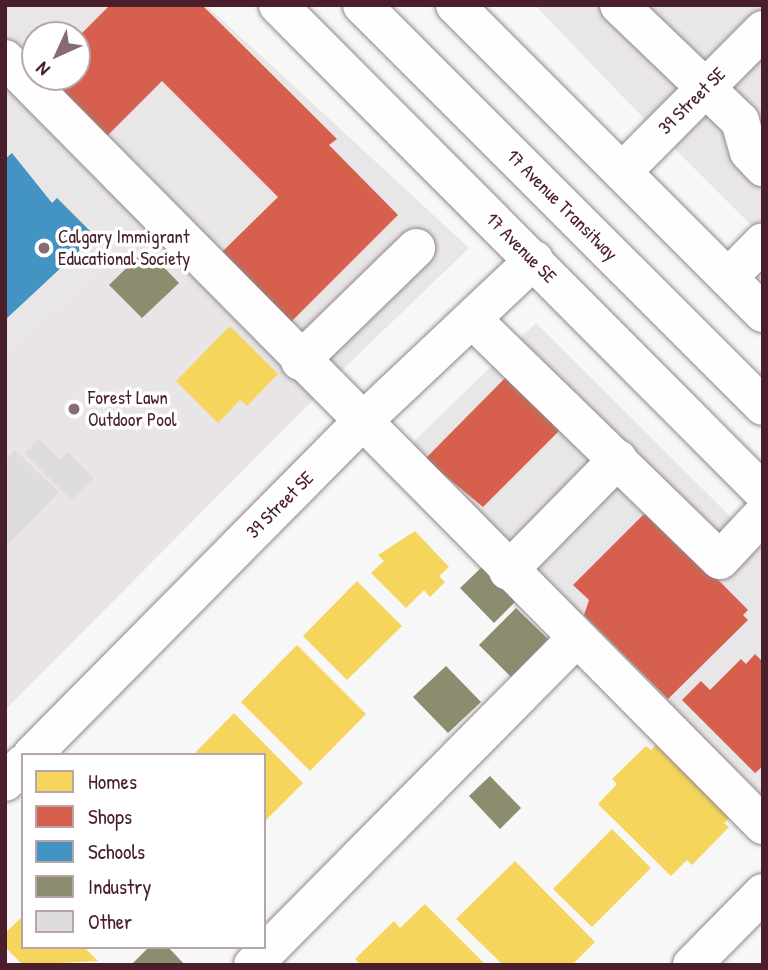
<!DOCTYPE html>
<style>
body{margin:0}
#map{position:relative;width:768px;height:970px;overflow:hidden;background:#f7f7f7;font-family:"Patrick Hand",sans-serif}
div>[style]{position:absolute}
.built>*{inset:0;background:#e9e6e7}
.green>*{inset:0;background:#e9e5e6}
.homes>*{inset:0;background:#f6d55c}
.shops>*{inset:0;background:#d6604d}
.schools>*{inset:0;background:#4393c3}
.industry>*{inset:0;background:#8c8c6e}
.building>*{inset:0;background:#dedcdc}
.roads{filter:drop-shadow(0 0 2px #90888a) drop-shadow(0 0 2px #90888a)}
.minor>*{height:38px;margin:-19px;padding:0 19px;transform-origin:19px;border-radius:19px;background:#fefefe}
.major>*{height:38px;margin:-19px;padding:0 19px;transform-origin:19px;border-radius:19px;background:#fefefe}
.dots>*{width:19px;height:19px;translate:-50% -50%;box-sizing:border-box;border:4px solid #fff;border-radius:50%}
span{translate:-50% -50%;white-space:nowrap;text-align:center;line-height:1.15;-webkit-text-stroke:7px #fff;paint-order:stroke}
.street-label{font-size:19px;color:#4a1f2b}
.poi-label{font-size:19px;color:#4a1f2b}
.left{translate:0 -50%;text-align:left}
.frame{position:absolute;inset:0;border:7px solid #4a1f2b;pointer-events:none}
.legend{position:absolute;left:21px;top:753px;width:245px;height:196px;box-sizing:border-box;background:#fff;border:2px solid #b7a5aa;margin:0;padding:9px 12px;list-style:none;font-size:21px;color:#4a1f2b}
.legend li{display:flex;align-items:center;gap:14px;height:35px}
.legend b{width:35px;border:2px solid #b7a5aa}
.north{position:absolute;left:21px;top:21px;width:70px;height:70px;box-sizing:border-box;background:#fff;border:2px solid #b7a5aa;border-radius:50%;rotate:225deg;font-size:19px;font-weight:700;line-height:28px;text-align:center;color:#4a1f2b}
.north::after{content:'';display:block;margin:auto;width:24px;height:32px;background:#876b72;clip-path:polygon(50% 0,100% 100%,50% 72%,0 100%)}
</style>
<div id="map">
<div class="built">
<i style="clip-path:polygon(evenodd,5px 5px,206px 5px,469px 248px,338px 374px,5px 353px,5px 5px,35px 35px,77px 35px,77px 77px,35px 77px,35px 35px)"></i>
<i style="clip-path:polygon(535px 5px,763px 5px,763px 237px,619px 93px)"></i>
<i style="clip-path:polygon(536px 323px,763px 549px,763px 797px,407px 448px)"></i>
</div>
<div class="green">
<i style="clip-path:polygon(151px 228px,320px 393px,5px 710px,5px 353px)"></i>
</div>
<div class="homes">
<i style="clip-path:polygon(230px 326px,278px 374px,247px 406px,240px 400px,218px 423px,176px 381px)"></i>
<i style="clip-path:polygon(415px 531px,449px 567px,439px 576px,445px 582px,430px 597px,424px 590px,406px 608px,371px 573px,384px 561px,378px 555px)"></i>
<i style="clip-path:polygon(357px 581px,402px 626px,347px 680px,303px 636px)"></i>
<i style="clip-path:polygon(297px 645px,366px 714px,310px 771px,241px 702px)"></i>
<i style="clip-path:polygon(234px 713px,303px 783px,264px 822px,264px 755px,193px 755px)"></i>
<i style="clip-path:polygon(656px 745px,730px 817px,724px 823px,729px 827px,692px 865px,687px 860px,671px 876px,598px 804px,617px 784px,612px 779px,646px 746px,651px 750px)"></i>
<i style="clip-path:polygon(612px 829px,651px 868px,592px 927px,553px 889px)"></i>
<i style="clip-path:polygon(515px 861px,595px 942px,572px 965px,503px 965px,456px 919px)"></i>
<i style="clip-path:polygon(425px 904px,486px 965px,361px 965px,355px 959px,394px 921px,400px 928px)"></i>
<i style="clip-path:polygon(23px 916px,23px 947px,84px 947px,98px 961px,23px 965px,5px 947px,5px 933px)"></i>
</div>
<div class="shops">
<i style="clip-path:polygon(110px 5px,202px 5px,337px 139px,329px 145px,398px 215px,290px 323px,220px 254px,278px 197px,162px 81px,105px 138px,43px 77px,77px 77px,77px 38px)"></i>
<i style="clip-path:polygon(509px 374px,563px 427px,483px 507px,425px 459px)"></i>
<i style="clip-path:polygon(652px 513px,748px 610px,743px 615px,748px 620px,668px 699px,584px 615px,589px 600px,573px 585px,643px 515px)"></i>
<i style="clip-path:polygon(755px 654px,763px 662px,763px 766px,755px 773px,682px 700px,701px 681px,710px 690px,741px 659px,746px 664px)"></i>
</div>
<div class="schools">
<i style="clip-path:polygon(12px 153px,52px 203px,57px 198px,95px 236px,5px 320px,5px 159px)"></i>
</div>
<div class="industry">
<i style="clip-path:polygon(146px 249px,179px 283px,142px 318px,109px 285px)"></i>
<i style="clip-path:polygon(482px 567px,516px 601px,494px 623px,460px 588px)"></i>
<i style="clip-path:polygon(516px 608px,549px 640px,512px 678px,479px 645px)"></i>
<i style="clip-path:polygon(446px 666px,481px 702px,448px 733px,413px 697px)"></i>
<i style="clip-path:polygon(490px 776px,521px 808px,500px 829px,469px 796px)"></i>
<i style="clip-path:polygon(149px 947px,168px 947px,185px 965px,131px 965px)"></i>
</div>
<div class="building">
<i style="clip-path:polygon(39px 439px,60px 460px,68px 452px,94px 479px,72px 501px,24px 453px)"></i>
<i style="clip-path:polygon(15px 450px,59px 492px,5px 548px,5px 460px)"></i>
</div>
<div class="roads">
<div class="minor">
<i style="left:362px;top:5px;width:567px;rotate:45deg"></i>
<i style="left:619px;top:5px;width:168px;rotate:43.8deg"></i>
<i style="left:740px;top:121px;width:32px;rotate:74deg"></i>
<i style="left:749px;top:152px;width:21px;rotate:47deg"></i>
<i style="left:5px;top:59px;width:1078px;rotate:45.3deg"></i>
<i style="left:622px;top:172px;width:200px;rotate:-45.2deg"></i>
<i style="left:728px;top:278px;width:50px;rotate:-45.8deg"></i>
<i style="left:473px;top:320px;width:344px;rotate:44.2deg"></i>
<i style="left:720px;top:560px;width:63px;rotate:-46.9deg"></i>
<i style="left:300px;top:361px;width:162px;rotate:-44.2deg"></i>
<i style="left:508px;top:571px;width:157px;rotate:-45.5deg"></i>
<i style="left:32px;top:755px;width:467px;rotate:-45.3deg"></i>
<i style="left:361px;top:423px;width:238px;rotate:-43.3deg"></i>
<i style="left:5px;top:782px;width:25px;rotate:-45deg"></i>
<i style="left:253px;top:965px;width:459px;rotate:-45.3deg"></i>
<i style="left:692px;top:965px;width:101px;rotate:-45.4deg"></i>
</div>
<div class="major">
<i style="left:278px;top:5px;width:687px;rotate:45.12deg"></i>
<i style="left:455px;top:5px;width:436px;rotate:45deg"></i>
</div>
</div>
<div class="dots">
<i style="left:44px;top:248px;background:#876b72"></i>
<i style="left:74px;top:409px;background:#876b72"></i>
</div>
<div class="street-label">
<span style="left:692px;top:101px;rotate:-45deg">39 Street SE</span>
<span style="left:562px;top:205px;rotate:45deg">17 Avenue Transitway</span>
<span style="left:521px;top:248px;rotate:45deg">17 Avenue SE</span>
<span style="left:280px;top:505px;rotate:-45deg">39 Street SE</span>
</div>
<div class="poi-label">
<span class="left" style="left:58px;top:248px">Calgary Immigrant<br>Educational Society</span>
<span class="left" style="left:88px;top:409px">Forest Lawn<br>Outdoor Pool</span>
</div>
<div class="frame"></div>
<ul class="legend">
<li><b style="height:19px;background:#f6d55c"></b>Homes</li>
<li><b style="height:19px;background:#d6604d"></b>Shops</li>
<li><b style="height:19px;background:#4393c3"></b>Schools</li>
<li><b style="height:19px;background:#8c8c6e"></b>Industry</li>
<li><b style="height:19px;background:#dedcdc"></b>Other</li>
</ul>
<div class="north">N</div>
</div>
